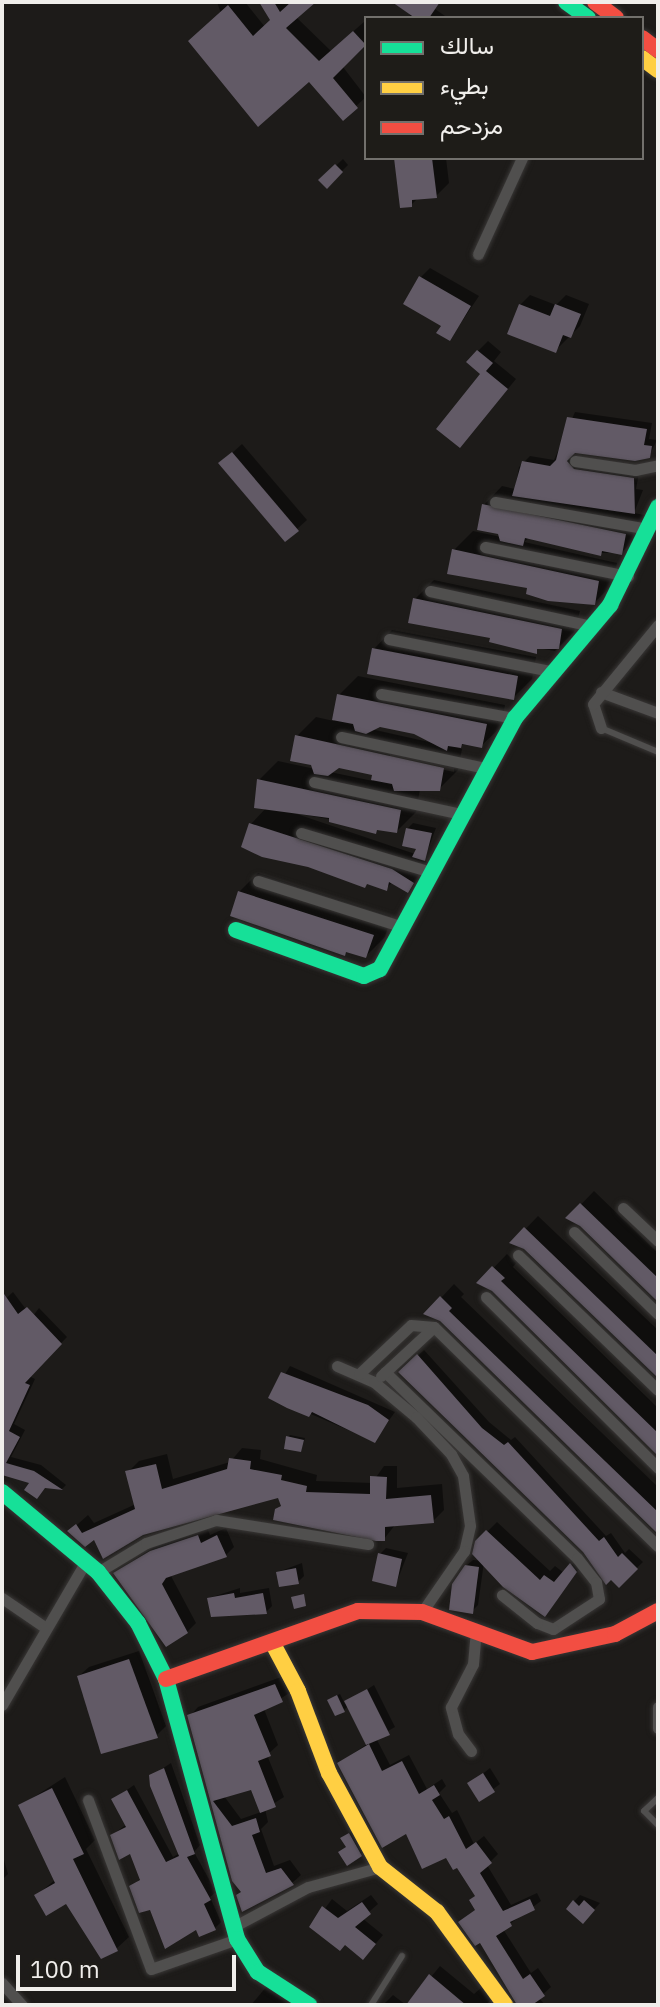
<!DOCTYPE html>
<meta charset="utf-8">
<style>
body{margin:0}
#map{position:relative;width:660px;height:2007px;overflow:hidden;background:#1d1b19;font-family:"IBM Plex Sans",Vazirmatn,sans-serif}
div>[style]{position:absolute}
.shadow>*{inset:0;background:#0007}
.building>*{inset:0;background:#625a66}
.roads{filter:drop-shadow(0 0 2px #393736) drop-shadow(0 0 2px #393736)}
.lane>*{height:6px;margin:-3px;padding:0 3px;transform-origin:3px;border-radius:3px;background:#504f4e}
.street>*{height:11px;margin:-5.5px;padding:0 5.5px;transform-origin:5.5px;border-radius:5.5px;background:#504f4e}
.fast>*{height:16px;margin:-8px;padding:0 8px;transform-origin:8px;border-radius:8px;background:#16e098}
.slow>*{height:16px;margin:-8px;padding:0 8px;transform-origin:8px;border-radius:8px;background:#ffcf43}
.jam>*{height:16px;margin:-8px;padding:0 8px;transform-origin:8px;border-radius:8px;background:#f24e42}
span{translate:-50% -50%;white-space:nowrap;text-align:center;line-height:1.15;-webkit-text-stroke:6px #1e1c18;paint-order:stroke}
.frame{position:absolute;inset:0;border:4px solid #f0eeeb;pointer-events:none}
.legend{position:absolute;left:364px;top:16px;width:280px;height:144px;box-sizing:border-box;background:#1e1c18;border:2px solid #72706c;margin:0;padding:10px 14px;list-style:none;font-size:24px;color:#f0eeeb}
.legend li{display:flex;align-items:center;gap:16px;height:40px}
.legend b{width:40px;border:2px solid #72706c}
.scale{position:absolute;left:16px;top:1955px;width:220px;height:36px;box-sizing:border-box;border:4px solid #f0eeeb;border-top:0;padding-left:10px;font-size:24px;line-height:28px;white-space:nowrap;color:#f0eeeb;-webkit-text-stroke:6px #1e1c18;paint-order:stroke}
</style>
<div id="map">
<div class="shadow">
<i style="clip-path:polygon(217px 2px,245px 2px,265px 27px,272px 20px,261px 2px,313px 2px,296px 17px,331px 51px,365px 21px,366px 46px,343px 67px,366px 97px,343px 118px,309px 79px,259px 124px)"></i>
<i style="clip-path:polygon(409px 2px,440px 2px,435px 9px,445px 16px,410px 18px)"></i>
<i style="clip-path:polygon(398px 158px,446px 158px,449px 183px,436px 196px,418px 198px,411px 205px)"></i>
<i style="clip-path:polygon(343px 159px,348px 165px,327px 186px,321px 180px)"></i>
<i style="clip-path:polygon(430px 268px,479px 296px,450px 339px,421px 277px)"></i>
<i style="clip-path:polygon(530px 295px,556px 305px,566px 295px,589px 304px,580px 326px,555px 351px,520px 305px)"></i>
<i style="clip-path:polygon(488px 341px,501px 352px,494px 361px,516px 379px,469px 436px,483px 373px,478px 351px)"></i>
<i style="clip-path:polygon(575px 412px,652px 423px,649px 439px,657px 440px,649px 456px,572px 452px,579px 464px,639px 473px,636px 489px,643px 490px,634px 513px,644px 515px,640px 534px,621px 553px,600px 553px,530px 537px,524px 542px,617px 563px,613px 584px,594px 603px,529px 586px,454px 550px,473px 531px,501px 537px,484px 505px,502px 486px,515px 489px,519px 467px,530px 456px,554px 460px)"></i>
<i style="clip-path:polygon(242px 444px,307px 520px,297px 529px,231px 454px)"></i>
<i style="clip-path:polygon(434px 580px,580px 611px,574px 632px,555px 651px,491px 640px,492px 636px,415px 599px)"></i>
<i style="clip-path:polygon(392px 630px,536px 657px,532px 679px,513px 698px,374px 649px)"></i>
<i style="clip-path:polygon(evenodd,358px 676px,505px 705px,501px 727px,481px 746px,450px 744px,462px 749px,458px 770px,439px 789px,420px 789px,416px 812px,397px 831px,294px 813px,415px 854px,418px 847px,407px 829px,413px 823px,436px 828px,424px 860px,431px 864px,408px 891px,393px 882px,386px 888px,251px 824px,267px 807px,259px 780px,278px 761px,315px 769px,297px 736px,316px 717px,334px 721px,339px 695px,358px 676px,380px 725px,436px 739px,438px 744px,371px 729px,380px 725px,358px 676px,390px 754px,454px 768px,454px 772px,390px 758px,390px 754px,358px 676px,338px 766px,374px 773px,373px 781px,330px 772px,338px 766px)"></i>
<i style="clip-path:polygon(258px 873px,391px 916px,385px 937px,366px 956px,239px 892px)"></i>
<i style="clip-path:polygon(594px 1191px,658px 1253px,658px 1301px,581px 1224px,568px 1218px)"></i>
<i style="clip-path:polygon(538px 1216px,658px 1330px,658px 1378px,525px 1247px,513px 1242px)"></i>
<i style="clip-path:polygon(507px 1254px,516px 1263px,513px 1267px,658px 1408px,658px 1453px,493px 1289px,479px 1283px)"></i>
<i style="clip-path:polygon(454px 1284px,464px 1294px,461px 1297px,658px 1487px,658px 1531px,441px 1319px,427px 1313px)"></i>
<i style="clip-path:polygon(13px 1292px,28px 1312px,2px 1334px,2px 1302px)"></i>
<i style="clip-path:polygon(39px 1308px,67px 1337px,29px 1376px,35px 1379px,14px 1424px,25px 1430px,11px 1457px,41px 1465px,66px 1485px,61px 1490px,2px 1469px,2px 1357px)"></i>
<i style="clip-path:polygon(424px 1350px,489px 1422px,511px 1440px,515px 1437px,606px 1536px,611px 1533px,625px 1553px,629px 1549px,643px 1562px,619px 1585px,400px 1372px)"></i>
<i style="clip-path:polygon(290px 1366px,395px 1412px,374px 1441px,271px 1397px)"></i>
<i style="clip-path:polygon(290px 1435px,305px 1438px,301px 1450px,288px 1437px)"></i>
<i style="clip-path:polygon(242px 1448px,261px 1450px,260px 1459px,317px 1475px,316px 1481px,372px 1483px,384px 1466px,397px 1466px,397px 1488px,442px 1484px,444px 1510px,433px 1521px,395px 1525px,384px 1539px,277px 1510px,282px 1504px,279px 1496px,95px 1537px,70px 1531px,88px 1515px,94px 1523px,136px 1504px,128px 1472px,139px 1461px,167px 1454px,173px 1479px,230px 1462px)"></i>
<i style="clip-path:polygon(497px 1522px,550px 1571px,555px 1566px,564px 1573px,581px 1555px,585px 1561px,545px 1615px,484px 1562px,478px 1605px,472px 1611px,466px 1566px,473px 1560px,483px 1561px,477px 1542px)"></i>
<i style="clip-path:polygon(207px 1527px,210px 1535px,226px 1528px,234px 1547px,226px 1555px,171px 1576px,196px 1623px,187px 1632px,115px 1573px,160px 1543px)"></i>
<i style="clip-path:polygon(386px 1548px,408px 1553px,396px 1584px,380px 1554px)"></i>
<i style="clip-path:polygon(302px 1563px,304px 1576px,298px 1582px,278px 1572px)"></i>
<i style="clip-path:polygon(240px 1588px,240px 1593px,269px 1588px,272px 1606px,266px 1612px,209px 1598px)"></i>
<i style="clip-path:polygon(139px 1651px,166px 1726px,156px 1736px,79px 1676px,89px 1667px)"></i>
<i style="clip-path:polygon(evenodd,284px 1676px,291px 1692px,264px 1709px,278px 1745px,267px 1755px,284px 1797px,265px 1809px,268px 1822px,261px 1829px,274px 1866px,290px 1860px,301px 1875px,292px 1883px,243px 1891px,234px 1880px,190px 1716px,198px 1707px,284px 1676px,252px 1788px,261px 1812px,241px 1819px,224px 1796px,252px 1788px)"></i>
<i style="clip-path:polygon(374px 1685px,395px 1727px,376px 1738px,390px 1765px,409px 1755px,427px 1789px,442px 1779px,446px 1786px,439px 1793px,452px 1813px,457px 1810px,474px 1844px,484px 1836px,498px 1854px,487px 1865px,511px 1905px,537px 1893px,541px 1901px,503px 1929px,531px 1973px,538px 1968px,551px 1987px,539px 1998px,545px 2005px,520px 2005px,468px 1915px,477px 1909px,471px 1900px,476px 1895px,458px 1865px,407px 1831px,339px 1763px,367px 1744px,349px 1705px,344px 1710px,332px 1698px,340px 1694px,345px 1704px)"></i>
<i style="clip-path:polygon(171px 1763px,200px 1845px,194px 1852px,216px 1892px,210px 1897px,221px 1922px,214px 1929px,151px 1907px,132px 1887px,141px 1878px,131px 1851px,112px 1835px,127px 1824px,114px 1799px,134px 1785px,173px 1857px,180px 1853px,151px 1776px)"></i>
<i style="clip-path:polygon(490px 1768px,500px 1784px,480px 1799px,470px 1784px)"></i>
<i style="clip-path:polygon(65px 1777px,95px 1840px,86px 1849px,129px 1937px,116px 1949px,67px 1902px,37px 1895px,56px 1879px,20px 1806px)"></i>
<i style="clip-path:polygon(355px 1829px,366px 1849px,360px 1855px,342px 1839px)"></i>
<i style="clip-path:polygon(2px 1853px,8px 1874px,2px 1880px)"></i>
<i style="clip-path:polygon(371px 1895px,378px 1904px,362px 1918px,383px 1935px,371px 1949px,312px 1926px,332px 1899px,347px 1911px)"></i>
<i style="clip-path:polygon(580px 1895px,600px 1903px,589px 1915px,568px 1908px)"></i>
<i style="clip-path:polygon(440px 1966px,474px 1994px,482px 1987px,493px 1997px,486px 2005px,408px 2005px)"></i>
<i style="clip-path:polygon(267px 1986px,295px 2005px,251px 2005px)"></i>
<i style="clip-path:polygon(393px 1995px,406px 2005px,383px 2005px)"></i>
</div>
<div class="building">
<i style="clip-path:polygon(259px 2px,274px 2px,280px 12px,291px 2px,316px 2px,286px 28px,319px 61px,353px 31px,366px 45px,333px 78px,358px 108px,343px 121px,309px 82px,258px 127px,188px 41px,228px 5px,253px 36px,270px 20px)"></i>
<i style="clip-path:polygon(392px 2px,440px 2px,429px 18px,415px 18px)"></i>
<i style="clip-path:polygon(394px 158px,432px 158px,437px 198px,412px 200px,412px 207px,400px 208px)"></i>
<i style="clip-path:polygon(335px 164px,343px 172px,327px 189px,318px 180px)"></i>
<i style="clip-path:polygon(419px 276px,471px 306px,450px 341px,436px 333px,441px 326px,403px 304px)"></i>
<i style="clip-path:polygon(519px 304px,550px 316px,555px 304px,581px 314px,571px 338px,563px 335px,556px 353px,507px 334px)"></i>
<i style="clip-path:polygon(477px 350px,493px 363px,486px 371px,508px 389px,460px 448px,436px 429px,480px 374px,466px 362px)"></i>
<i style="clip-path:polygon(567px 417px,647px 429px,644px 445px,652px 446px,650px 458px,635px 461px,575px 453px,567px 461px,574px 469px,634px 478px,635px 514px,512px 496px,522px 461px,550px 466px,556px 460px)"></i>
<i style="clip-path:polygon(232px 452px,299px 531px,285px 542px,218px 463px)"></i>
<i style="clip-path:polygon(482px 504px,626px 534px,622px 555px,602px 551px,601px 556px,525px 538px,523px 546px,500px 541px,498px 534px,477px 530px)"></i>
<i style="clip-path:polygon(452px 549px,599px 581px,595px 605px,548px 601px,526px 594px,527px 588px,447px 574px)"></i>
<i style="clip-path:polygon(413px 598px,562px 629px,559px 649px,537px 649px,537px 654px,489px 642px,490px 638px,408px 623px)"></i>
<i style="clip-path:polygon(372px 648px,518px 676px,514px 700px,367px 674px)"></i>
<i style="clip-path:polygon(337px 694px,487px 724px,482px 748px,462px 744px,461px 748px,448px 746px,447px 751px,414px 734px,380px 727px,366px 734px,355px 731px,353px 724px,332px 720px)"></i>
<i style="clip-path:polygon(295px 735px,444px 768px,440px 791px,394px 791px,392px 784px,371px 780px,372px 775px,339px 768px,328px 776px,314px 774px,311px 765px,290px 761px)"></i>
<i style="clip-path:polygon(257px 779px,401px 810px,397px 833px,377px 830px,376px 834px,329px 822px,329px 818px,254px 808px)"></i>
<i style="clip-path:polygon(249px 823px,392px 869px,414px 883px,408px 893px,389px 882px,387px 891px,367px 884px,365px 888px,308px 867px,262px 857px,241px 847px)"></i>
<i style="clip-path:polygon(406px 828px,432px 833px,425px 861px,412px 857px,416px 849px,402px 846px)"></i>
<i style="clip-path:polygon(238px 891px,374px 935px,366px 958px,346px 952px,345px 956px,230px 916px)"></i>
<i style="clip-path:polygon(580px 1203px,658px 1278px,658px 1302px,580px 1226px,565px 1218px)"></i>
<i style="clip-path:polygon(524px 1227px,658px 1356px,658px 1378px,524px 1249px,509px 1243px)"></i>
<i style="clip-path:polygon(492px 1266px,505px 1278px,501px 1281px,658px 1433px,658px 1456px,492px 1291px,476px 1283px)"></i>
<i style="clip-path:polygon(2px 1291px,18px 1314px,27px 1307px,62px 1344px,25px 1383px,30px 1385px,9px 1431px,20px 1437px,6px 1463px,34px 1471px,63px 1490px,45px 1488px,37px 1499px,24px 1490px,29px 1483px,2px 1475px)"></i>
<i style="clip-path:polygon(440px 1296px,452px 1308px,449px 1311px,658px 1512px,658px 1534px,440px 1321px,423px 1314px)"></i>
<i style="clip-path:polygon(417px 1354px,482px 1428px,504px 1445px,508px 1442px,599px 1541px,604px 1537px,618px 1557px,622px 1553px,638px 1569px,619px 1588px,611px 1580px,606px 1585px,583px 1552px,398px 1372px)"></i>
<i style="clip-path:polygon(281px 1372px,368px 1405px,389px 1420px,375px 1443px,312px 1412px,309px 1417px,287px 1408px,268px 1398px)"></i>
<i style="clip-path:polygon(286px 1436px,304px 1440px,301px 1452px,284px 1449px)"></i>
<i style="clip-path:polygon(229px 1458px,251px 1461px,250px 1469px,282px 1475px,281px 1480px,307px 1486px,306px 1492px,370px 1494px,370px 1476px,387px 1477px,386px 1499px,431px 1495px,434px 1523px,385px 1527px,385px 1541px,376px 1541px,273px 1520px,275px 1509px,281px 1506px,278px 1498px,143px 1535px,103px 1559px,94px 1540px,85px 1547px,67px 1531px,76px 1524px,82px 1533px,135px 1509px,125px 1471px,156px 1464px,162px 1489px,227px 1469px)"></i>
<i style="clip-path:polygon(486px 1530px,540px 1580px,544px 1575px,554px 1582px,570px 1563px,577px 1572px,545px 1617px,503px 1587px,472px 1554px,475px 1541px)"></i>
<i style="clip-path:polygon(198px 1535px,201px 1543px,217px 1535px,227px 1557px,166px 1578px,162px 1584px,188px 1633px,166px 1647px,113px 1573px,150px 1551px)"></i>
<i style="clip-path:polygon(378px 1553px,402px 1559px,396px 1587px,372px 1581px)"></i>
<i style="clip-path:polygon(465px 1565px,479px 1567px,473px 1614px,449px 1610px,452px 1584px)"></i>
<i style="clip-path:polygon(296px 1568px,299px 1584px,279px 1587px,276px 1572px)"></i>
<i style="clip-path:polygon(234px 1593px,235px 1598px,263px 1593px,267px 1614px,211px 1617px,207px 1598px)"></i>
<i style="clip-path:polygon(304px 1594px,306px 1606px,294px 1609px,291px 1597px)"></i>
<i style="clip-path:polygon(129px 1659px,158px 1738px,101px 1754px,77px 1676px)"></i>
<i style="clip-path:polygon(275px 1684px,283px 1702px,254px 1715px,271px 1756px,258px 1761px,276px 1807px,260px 1813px,251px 1790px,213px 1801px,232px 1826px,256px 1818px,260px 1832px,252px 1835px,266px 1873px,281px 1868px,294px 1885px,242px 1912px,236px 1895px,241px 1892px,232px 1881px,187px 1715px)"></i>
<i style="clip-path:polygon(367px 1689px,390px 1735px,366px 1745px,344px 1701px)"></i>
<i style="clip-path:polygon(337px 1695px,345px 1712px,335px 1716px,327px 1700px)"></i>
<i style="clip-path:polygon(369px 1744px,382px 1771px,402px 1761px,419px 1794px,434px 1785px,440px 1795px,432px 1800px,444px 1819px,449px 1816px,466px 1849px,476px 1842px,492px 1863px,480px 1873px,503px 1911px,530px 1899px,535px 1910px,510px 1922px,512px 1926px,496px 1936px,523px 1979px,530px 1974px,545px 1996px,532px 2005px,517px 2005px,480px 1943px,475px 1946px,458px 1922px,475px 1910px,469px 1900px,475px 1896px,457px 1868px,453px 1870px,446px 1858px,422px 1869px,406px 1834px,382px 1848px,337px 1763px)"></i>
<i style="clip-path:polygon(164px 1768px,195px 1854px,187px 1857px,211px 1900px,204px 1904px,216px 1930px,199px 1937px,196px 1930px,165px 1949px,150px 1910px,139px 1913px,129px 1886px,140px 1880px,130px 1854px,119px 1860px,110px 1835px,126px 1827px,111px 1799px,127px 1790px,166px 1862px,179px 1856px,150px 1786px,149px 1775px)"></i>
<i style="clip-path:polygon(483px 1773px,495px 1792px,479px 1802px,467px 1783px)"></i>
<i style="clip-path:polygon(52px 1788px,84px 1854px,73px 1859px,118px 1951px,101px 1959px,66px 1904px,46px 1916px,34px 1895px,55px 1883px,18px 1805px)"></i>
<i style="clip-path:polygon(349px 1833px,362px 1856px,347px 1866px,338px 1852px,346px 1847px,340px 1838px)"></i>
<i style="clip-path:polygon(573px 1900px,579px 1906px,584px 1900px,595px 1910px,583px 1924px,566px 1909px)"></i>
<i style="clip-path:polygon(362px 1902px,371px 1914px,355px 1927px,376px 1944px,363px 1960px,345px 1945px,340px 1951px,309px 1927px,322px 1906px,338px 1918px)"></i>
<i style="clip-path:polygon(429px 1974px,466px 2005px,406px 2005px)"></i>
</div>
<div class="roads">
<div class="lane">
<i style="left:601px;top:728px;width:62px;rotate:22.8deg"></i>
<i style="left:658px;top:1798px;width:19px;rotate:137deg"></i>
<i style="left:644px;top:1811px;width:20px;rotate:45deg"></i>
<i style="left:371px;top:2005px;width:58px;rotate:-57.7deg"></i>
</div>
<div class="street">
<i style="left:478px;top:254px;width:106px;rotate:-65.4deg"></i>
<i style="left:575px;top:461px;width:61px;rotate:8.5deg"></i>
<i style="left:635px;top:470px;width:24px;rotate:-12deg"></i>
<i style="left:495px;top:502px;width:155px;rotate:10deg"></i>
<i style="left:485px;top:547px;width:146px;rotate:11.5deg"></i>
<i style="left:430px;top:591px;width:166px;rotate:12.2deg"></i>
<i style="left:389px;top:639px;width:165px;rotate:11.2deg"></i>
<i style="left:601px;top:692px;width:61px;rotate:20.2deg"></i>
<i style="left:381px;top:694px;width:136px;rotate:10.2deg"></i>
<i style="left:601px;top:728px;width:25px;rotate:-108deg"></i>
<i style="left:593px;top:704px;width:102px;rotate:-50.6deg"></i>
<i style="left:341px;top:737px;width:148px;rotate:12.1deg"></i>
<i style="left:314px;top:782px;width:150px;rotate:12.3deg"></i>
<i style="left:301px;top:833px;width:133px;rotate:16.7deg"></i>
<i style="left:258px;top:881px;width:149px;rotate:17.6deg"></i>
<i style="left:623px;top:1208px;width:48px;rotate:43.3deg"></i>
<i style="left:574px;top:1232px;width:117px;rotate:44.3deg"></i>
<i style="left:518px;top:1255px;width:194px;rotate:44deg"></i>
<i style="left:486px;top:1297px;width:243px;rotate:44.8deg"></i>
<i style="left:337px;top:1366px;width:40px;rotate:23.4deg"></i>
<i style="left:374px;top:1382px;width:55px;rotate:39.8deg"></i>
<i style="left:416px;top:1417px;width:51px;rotate:46.6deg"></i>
<i style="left:451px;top:1454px;width:25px;rotate:61deg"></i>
<i style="left:463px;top:1476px;width:50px;rotate:82deg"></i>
<i style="left:470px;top:1526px;width:26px;rotate:103deg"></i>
<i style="left:464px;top:1551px;width:74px;rotate:124.5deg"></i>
<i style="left:385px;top:1372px;width:267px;rotate:44.1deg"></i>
<i style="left:577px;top:1558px;width:31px;rotate:52deg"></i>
<i style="left:596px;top:1582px;width:17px;rotate:80deg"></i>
<i style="left:599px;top:1599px;width:55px;rotate:146.9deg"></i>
<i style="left:553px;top:1629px;width:17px;rotate:-159deg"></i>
<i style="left:537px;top:1623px;width:45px;rotate:-141.3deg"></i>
<i style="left:359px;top:1374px;width:71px;rotate:-43.3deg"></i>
<i style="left:411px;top:1325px;width:23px;rotate:5deg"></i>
<i style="left:434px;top:1327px;width:313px;rotate:44.4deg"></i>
<i style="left:381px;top:1376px;width:72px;rotate:-42.8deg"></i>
<i style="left:98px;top:1572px;width:56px;rotate:-31.1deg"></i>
<i style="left:146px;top:1543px;width:74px;rotate:-18.2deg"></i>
<i style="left:216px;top:1520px;width:154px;rotate:9deg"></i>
<i style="left:2px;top:1598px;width:53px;rotate:34.3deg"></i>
<i style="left:2px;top:1705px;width:167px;rotate:-59.7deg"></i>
<i style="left:658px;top:1707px;width:21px;rotate:90deg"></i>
<i style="left:471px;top:1751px;width:21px;rotate:-127deg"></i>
<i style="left:458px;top:1734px;width:28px;rotate:-105deg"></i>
<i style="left:451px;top:1707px;width:48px;rotate:-62.9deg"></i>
<i style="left:473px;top:1664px;width:35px;rotate:-85deg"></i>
<i style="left:88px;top:1800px;width:180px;rotate:69.6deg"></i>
<i style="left:151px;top:1969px;width:91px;rotate:-19.2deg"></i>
<i style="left:233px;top:1927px;width:85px;rotate:-28.1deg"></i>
<i style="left:308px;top:1887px;width:75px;rotate:-15.5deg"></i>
<i style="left:2px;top:1983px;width:30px;rotate:48deg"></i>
</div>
<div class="fast">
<i style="left:566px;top:2px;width:27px;rotate:36deg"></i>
<i style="left:236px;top:930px;width:136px;rotate:19.8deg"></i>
<i style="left:364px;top:976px;width:17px;rotate:-24deg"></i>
<i style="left:380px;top:969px;width:285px;rotate:-61.7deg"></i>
<i style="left:515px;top:718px;width:148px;rotate:-49.9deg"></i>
<i style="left:610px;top:605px;width:109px;rotate:-63.9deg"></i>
<i style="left:2px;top:1492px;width:125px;rotate:39.8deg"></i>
<i style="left:98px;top:1572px;width:65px;rotate:51.9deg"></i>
<i style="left:138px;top:1623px;width:63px;rotate:63.4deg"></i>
<i style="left:166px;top:1679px;width:270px;rotate:74.7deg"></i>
<i style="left:237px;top:1939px;width:39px;rotate:58deg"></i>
<i style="left:258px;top:1972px;width:61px;rotate:32.9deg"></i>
</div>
<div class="slow">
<i style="left:642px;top:58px;width:20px;rotate:37deg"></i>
<i style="left:272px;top:1642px;width:55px;rotate:62deg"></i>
<i style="left:298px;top:1691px;width:88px;rotate:69.3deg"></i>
<i style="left:329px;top:1773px;width:107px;rotate:61.5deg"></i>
<i style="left:380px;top:1867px;width:73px;rotate:38.3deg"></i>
<i style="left:437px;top:1912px;width:115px;rotate:53.8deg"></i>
</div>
<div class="jam">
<i style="left:595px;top:2px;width:26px;rotate:37deg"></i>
<i style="left:642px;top:38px;width:20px;rotate:37deg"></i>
<i style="left:166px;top:1679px;width:204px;rotate:-19.5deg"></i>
<i style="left:358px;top:1611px;width:64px;rotate:0.9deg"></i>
<i style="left:422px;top:1612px;width:117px;rotate:20deg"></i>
<i style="left:532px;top:1652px;width:85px;rotate:-12.2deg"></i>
<i style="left:615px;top:1634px;width:49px;rotate:-28.1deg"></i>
</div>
</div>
<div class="frame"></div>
<ul class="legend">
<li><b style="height:10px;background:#16e098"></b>سالك</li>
<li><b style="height:10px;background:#ffcf43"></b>بطيء</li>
<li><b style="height:10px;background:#f24e42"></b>مزدحم</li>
</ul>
<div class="scale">100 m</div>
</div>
